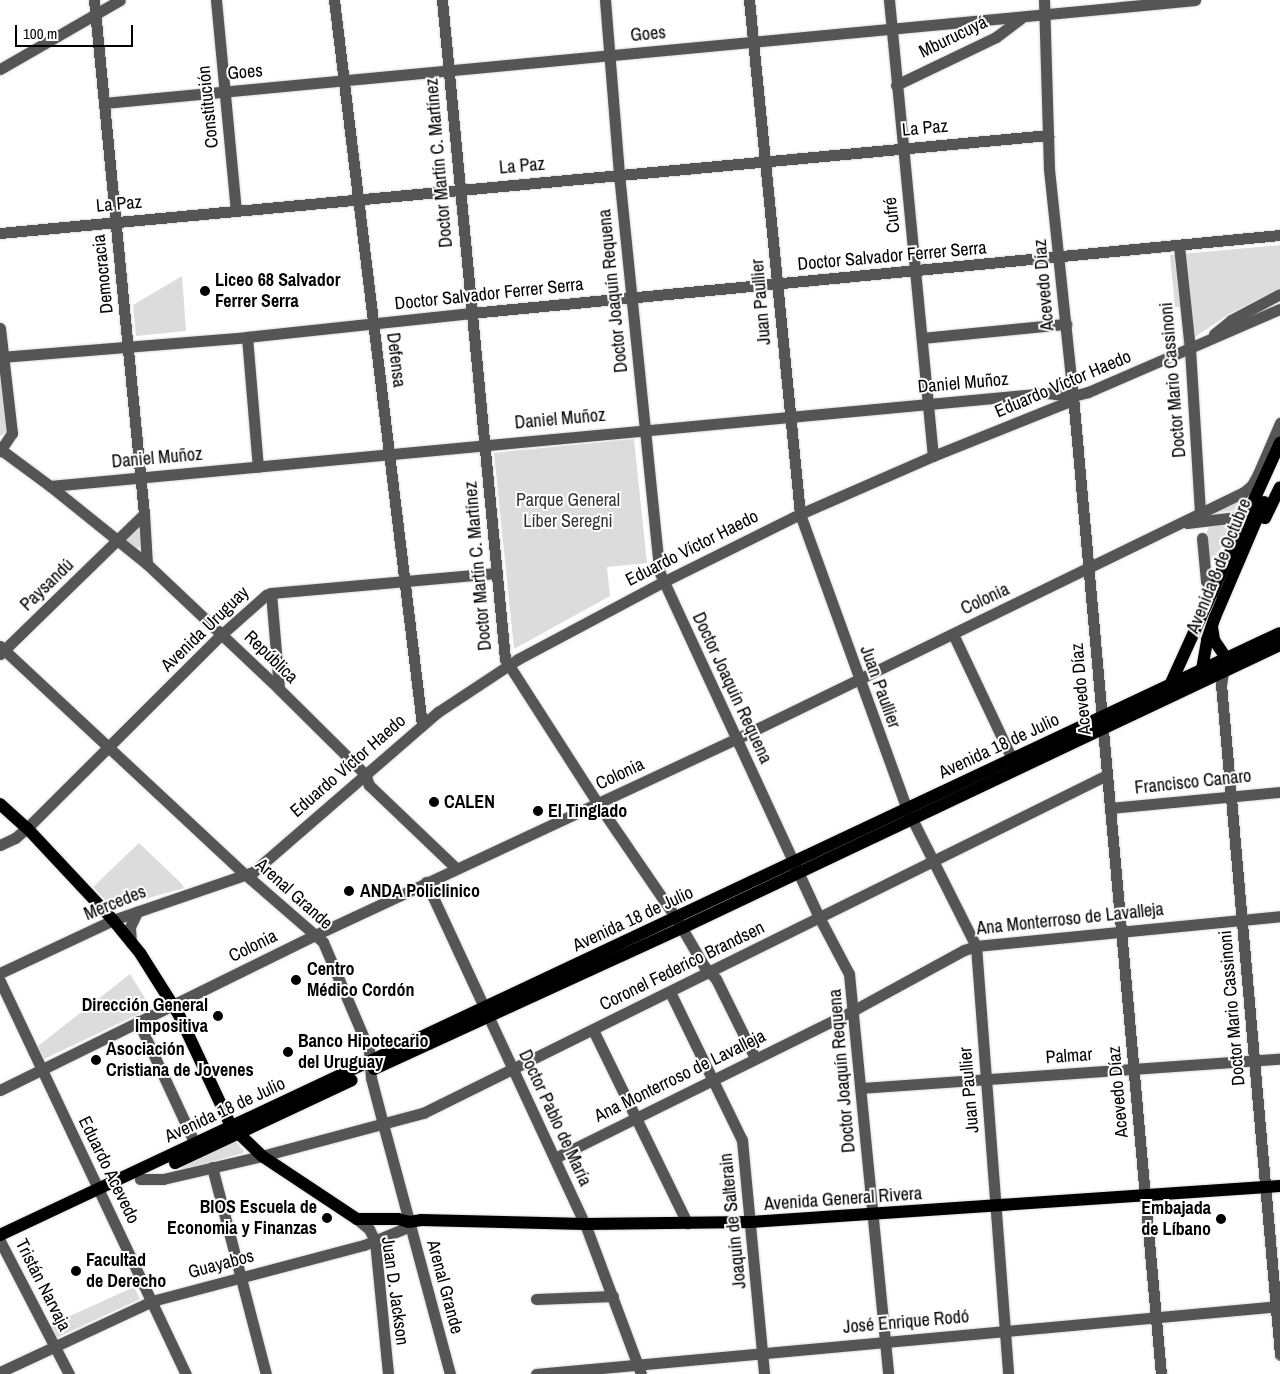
<!DOCTYPE html>
<meta charset="utf-8">
<style>
body{margin:0}
#map{position:relative;width:1280px;height:1374px;overflow:hidden;background:#fff;font-family:"Archivo Narrow",sans-serif}
div>[style]{position:absolute}
.green>*{inset:0;background:#dcdcdc}
.roads{filter:drop-shadow(0 0 1px #dbdbdb) drop-shadow(0 0 1px #dbdbdb)}
.minor>*{height:11px;margin:-5.5px;padding:0 5.5px;transform-origin:5.5px;border-radius:5.5px;background:#555}
.major>*{height:12px;margin:-6px;padding:0 6px;transform-origin:6px;border-radius:6px;background:#000}
.dots>*{width:14px;height:14px;translate:-50% -50%;box-sizing:border-box;border:2px solid #fff;border-radius:50%}
span{translate:-50% -50%;white-space:nowrap;text-align:center;line-height:1.15;-webkit-text-stroke:4px #fff;paint-order:stroke}
.street-label{font-size:18px;color:#000}
.poi-label{font-size:18px;color:#000;font-weight:700}
.left{translate:0 -50%;text-align:left}
.right{translate:-100% -50%;text-align:right}
.park-label{font-size:18px;color:#333}
.scale{position:absolute;left:15px;top:25px;width:118px;height:22px;box-sizing:border-box;border:2px solid #000;border-top:0;padding-left:6px;font-size:15px;line-height:18px;white-space:nowrap;color:#000;-webkit-text-stroke:4px #fff;paint-order:stroke}
</style>
<div id="map">
<div class="green">
<i style="clip-path:polygon(1280px 245px,1280px 288px,1229px 314px,1183px 345px,1180px 307px,1175px 307px,1170px 255px)"></i>
<i style="clip-path:polygon(182px 276px,186px 331px,136px 336px,133px 305px)"></i>
<i style="clip-path:polygon(0 367px,7px 428px,5px 433px,0 436px)"></i>
<i style="clip-path:polygon(634px 439px,647px 563px,607px 567px,610px 596px,514px 649px,494px 453px)"></i>
<i style="clip-path:polygon(1239px 501px,1243px 505px,1238px 510px,1220px 512px,1220px 510px)"></i>
<i style="clip-path:polygon(1230px 523px,1230px 536px,1208px 566px,1205px 537px,1210px 524px)"></i>
<i style="clip-path:polygon(137px 527px,140px 528px,141px 546px,137px 549px,126px 540px,126px 537px)"></i>
<i style="clip-path:polygon(139px 843px,182px 884px,184px 888px,113px 908px,93px 887px)"></i>
<i style="clip-path:polygon(130px 974px,151px 1008px,44px 1059px,38px 1046px)"></i>
<i style="clip-path:polygon(233px 1142px,236px 1142px,244px 1151px,243px 1153px,184px 1169px,182px 1167px)"></i>
<i style="clip-path:polygon(134px 1287px,140px 1299px,56px 1338px,50px 1325px)"></i>
</div>
<div class="roads">
<div class="minor">
<i style="left:216px;top:0;width:212px;rotate:84.6deg"></i>
<i style="left:334px;top:0;width:730px;rotate:83.08deg"></i>
<i style="left:442px;top:0;width:662px;rotate:84.54deg"></i>
<i style="left:505px;top:659px;width:172px;rotate:57.3deg"></i>
<i style="left:598px;top:804px;width:138px;rotate:55.6deg"></i>
<i style="left:676px;top:918px;width:56px;rotate:59.7deg"></i>
<i style="left:704px;top:966px;width:18px;rotate:47deg"></i>
<i style="left:716px;top:979px;width:88px;rotate:63.7deg"></i>
<i style="left:605px;top:0;width:175px;rotate:85.4deg"></i>
<i style="left:619px;top:174px;width:399px;rotate:84.2deg"></i>
<i style="left:659px;top:571px;width:381px;rotate:65.2deg"></i>
<i style="left:819px;top:917px;width:64px;rotate:62.2deg"></i>
<i style="left:849px;top:974px;width:402px;rotate:84.4deg"></i>
<i style="left:749px;top:0;width:517px;rotate:84.33deg"></i>
<i style="left:800px;top:514px;width:314px;rotate:70.1deg"></i>
<i style="left:907px;top:809px;width:153px;rotate:63.3deg"></i>
<i style="left:976px;top:946px;width:429px;rotate:85.7deg"></i>
<i style="left:889px;top:0;width:458px;rotate:84.5deg"></i>
<i style="left:1044px;top:0;width:169px;rotate:88.3deg"></i>
<i style="left:1049px;top:169px;width:228px;rotate:84deg"></i>
<i style="left:1073px;top:396px;width:982px;rotate:84.86deg"></i>
<i style="left:0;top:69px;width:138px;rotate:-29.9deg"></i>
<i style="left:896px;top:85px;width:111px;rotate:-25.6deg"></i>
<i style="left:996px;top:37px;width:31px;rotate:-37deg"></i>
<i style="left:104px;top:103px;width:1096px;rotate:-5.39deg"></i>
<i style="left:0;top:233px;width:1053px;rotate:-5.34deg"></i>
<i style="left:1179px;top:246px;width:104px;rotate:83.9deg"></i>
<i style="left:1190px;top:349px;width:163px;rotate:86.5deg"></i>
<i style="left:0;top:328px;width:106px;rotate:83.5deg"></i>
<i style="left:12px;top:433px;width:22px;rotate:124deg"></i>
<i style="left:1214px;top:334px;width:22px;rotate:-39deg"></i>
<i style="left:1231px;top:320px;width:55px;rotate:-28deg"></i>
<i style="left:247px;top:337px;width:130px;rotate:85.2deg"></i>
<i style="left:922px;top:338px;width:145px;rotate:-5.6deg"></i>
<i style="left:0;top:357px;width:248px;rotate:-4.6deg"></i>
<i style="left:247px;top:337px;width:225px;rotate:-6.1deg"></i>
<i style="left:471px;top:313px;width:813px;rotate:-5.51deg"></i>
<i style="left:0;top:449px;width:62px;rotate:36.5deg"></i>
<i style="left:50px;top:486px;width:124px;rotate:38.8deg"></i>
<i style="left:147px;top:564px;width:182px;rotate:43.4deg"></i>
<i style="left:279px;top:689px;width:121px;rotate:44.7deg"></i>
<i style="left:365px;top:774px;width:12px;rotate:70deg"></i>
<i style="left:369px;top:785px;width:120px;rotate:43.7deg"></i>
<i style="left:50px;top:486px;width:1001px;rotate:-5.33deg"></i>
<i style="left:1047px;top:393px;width:26px;rotate:7deg"></i>
<i style="left:144px;top:514px;width:50px;rotate:86.6deg"></i>
<i style="left:1187px;top:523px;width:50px;rotate:-6.8deg"></i>
<i style="left:1237px;top:517px;width:18px;rotate:-34deg"></i>
<i style="left:1202px;top:538px;width:43px;rotate:84.7deg"></i>
<i style="left:1206px;top:581px;width:9px;rotate:54deg"></i>
<i style="left:1211px;top:588px;width:11px;rotate:27deg"></i>
<i style="left:271px;top:593px;width:96px;rotate:85.2deg"></i>
<i style="left:953px;top:634px;width:138px;rotate:64.7deg"></i>
<i style="left:0;top:646px;width:336px;rotate:43deg"></i>
<i style="left:246px;top:875px;width:102px;rotate:41deg"></i>
<i style="left:323px;top:942px;width:117px;rotate:66.9deg"></i>
<i style="left:369px;top:1050px;width:28px;rotate:86deg"></i>
<i style="left:371px;top:1078px;width:48px;rotate:75.4deg"></i>
<i style="left:383px;top:1124px;width:259px;rotate:75deg"></i>
<i style="left:0;top:654px;width:201px;rotate:-44.2deg"></i>
<i style="left:144px;top:514px;width:516px;rotate:-95.56deg"></i>
<i style="left:1224px;top:666px;width:18px;rotate:99deg"></i>
<i style="left:1221px;top:684px;width:673px;rotate:84.97deg"></i>
<i style="left:1110px;top:808px;width:171px;rotate:-5.4deg"></i>
<i style="left:0;top:845px;width:17px;rotate:-25deg"></i>
<i style="left:15px;top:838px;width:16px;rotate:-40deg"></i>
<i style="left:27px;top:828px;width:275px;rotate:-44.9deg"></i>
<i style="left:222px;top:634px;width:59px;rotate:-41.6deg"></i>
<i style="left:266px;top:595px;width:5px;rotate:-22deg"></i>
<i style="left:271px;top:593px;width:226px;rotate:-5.1deg"></i>
<i style="left:426px;top:882px;width:377px;rotate:65.1deg"></i>
<i style="left:585px;top:1224px;width:160px;rotate:69.5deg"></i>
<i style="left:131px;top:943px;width:16px;rotate:-94deg"></i>
<i style="left:130px;top:927px;width:17px;rotate:-65deg"></i>
<i style="left:0;top:973px;width:125px;rotate:-25.1deg"></i>
<i style="left:113px;top:920px;width:148px;rotate:-18.9deg"></i>
<i style="left:253px;top:872px;width:245px;rotate:-40.9deg"></i>
<i style="left:438px;top:712px;width:96px;rotate:-33.5deg"></i>
<i style="left:518px;top:659px;width:164px;rotate:-28deg"></i>
<i style="left:663px;top:582px;width:153px;rotate:-26.4deg"></i>
<i style="left:800px;top:514px;width:145px;rotate:-23.6deg"></i>
<i style="left:933px;top:456px;width:142px;rotate:-21.9deg"></i>
<i style="left:1065px;top:403px;width:11px;rotate:-41deg"></i>
<i style="left:1073px;top:396px;width:16px;rotate:-15deg"></i>
<i style="left:1088px;top:392px;width:209px;rotate:-23.4deg"></i>
<i style="left:0;top:981px;width:435px;rotate:64.7deg"></i>
<i style="left:670px;top:992px;width:165px;rotate:64.1deg"></i>
<i style="left:742px;top:1140px;width:235px;rotate:84.6deg"></i>
<i style="left:138px;top:1021px;width:136px;rotate:65.1deg"></i>
<i style="left:593px;top:1030px;width:215px;rotate:64deg"></i>
<i style="left:861px;top:1088px;width:420px;rotate:-4deg"></i>
<i style="left:0;top:1090px;width:351px;rotate:-26.2deg"></i>
<i style="left:315px;top:935px;width:464px;rotate:-25deg"></i>
<i style="left:736px;top:739px;width:565px;rotate:-25.93deg"></i>
<i style="left:1244px;top:492px;width:11px;rotate:-41deg"></i>
<i style="left:1252px;top:485px;width:13px;rotate:-61deg"></i>
<i style="left:1258px;top:474px;width:56px;rotate:-66.7deg"></i>
<i style="left:555px;top:1158px;width:334px;rotate:-26.3deg"></i>
<i style="left:854px;top:1010px;width:125px;rotate:-28.6deg"></i>
<i style="left:964px;top:950px;width:13px;rotate:-18deg"></i>
<i style="left:976px;top:946px;width:305px;rotate:-5.6deg"></i>
<i style="left:212px;top:1167px;width:214px;rotate:75.4deg"></i>
<i style="left:140px;top:1179px;width:23px"></i>
<i style="left:163px;top:1179px;width:102px;rotate:-13.1deg"></i>
<i style="left:262px;top:1156px;width:167px;rotate:-15deg"></i>
<i style="left:423px;top:1113px;width:763px;rotate:-26.3deg"></i>
<i style="left:357px;top:1219px;width:16px;rotate:40deg"></i>
<i style="left:369px;top:1229px;width:13px;rotate:63deg"></i>
<i style="left:375px;top:1241px;width:134px;rotate:84.4deg"></i>
<i style="left:0;top:1241px;width:150px;rotate:62.6deg"></i>
<i style="left:536px;top:1299px;width:77px;rotate:-2.2deg"></i>
<i style="left:0;top:1372px;width:168px;rotate:-25deg"></i>
<i style="left:152px;top:1301px;width:219px;rotate:-14.8deg"></i>
<i style="left:364px;top:1245px;width:42px;rotate:-22.3deg"></i>
<i style="left:403px;top:1229px;width:9px;rotate:-49deg"></i>
<i style="left:536px;top:1374px;width:747px;rotate:-5.22deg"></i>
</div>
<div class="major">
<i style="left:1265px;top:518px;width:34px;rotate:-64deg"></i>
<i style="left:1212px;top:627px;width:13px;rotate:81deg"></i>
<i style="left:1214px;top:640px;width:22px;rotate:56deg"></i>
<i style="left:1201px;top:675px;width:36px;rotate:-80deg"></i>
<i style="left:1207px;top:640px;width:24px;rotate:-71deg"></i>
<i style="left:1215px;top:617px;width:125px;rotate:-66.9deg"></i>
<i style="left:1171px;top:683px;width:264px;rotate:-65.6deg"></i>
<i style="left:0;top:804px;width:36px;rotate:42deg"></i>
<i style="left:27px;top:828px;width:126px;rotate:46.9deg"></i>
<i style="left:113px;top:920px;width:43px;rotate:50.7deg"></i>
<i style="left:140px;top:953px;width:73px;rotate:57.8deg"></i>
<i style="left:179px;top:1015px;width:123px;rotate:64.9deg"></i>
<i style="left:231px;top:1126px;width:43px;rotate:44.1deg"></i>
<i style="left:262px;top:1156px;width:114px;rotate:33.6deg"></i>
<i style="left:357px;top:1219px;width:41px"></i>
<i style="left:398px;top:1219px;width:11px;rotate:15deg"></i>
<i style="left:409px;top:1222px;width:12px;rotate:-9deg"></i>
<i style="left:421px;top:1220px;width:164px;rotate:1.4deg"></i>
<i style="left:585px;top:1224px;width:166px;rotate:-0.7deg"></i>
<i style="left:751px;top:1222px;width:530px;rotate:-3.89deg"></i>
<i style="left:374px;top:1069px;width:339px;rotate:-24.6deg"></i>
<i style="left:682px;top:928px;width:662px;rotate:-25.33deg"></i>
<i style="left:175px;top:1163px;width:195px;rotate:-25.1deg"></i>
<i style="left:0;top:1235px;width:1414px;rotate:-25.19deg"></i>
</div>
</div>
<div class="dots">
<i style="left:205px;top:291px;background:#000"></i>
<i style="left:434px;top:802px;background:#000"></i>
<i style="left:538px;top:811px;background:#000"></i>
<i style="left:349px;top:891px;background:#000"></i>
<i style="left:296px;top:980px;background:#000"></i>
<i style="left:218px;top:1016px;background:#000"></i>
<i style="left:288px;top:1052px;background:#000"></i>
<i style="left:96px;top:1060px;background:#000"></i>
<i style="left:327px;top:1218px;background:#000"></i>
<i style="left:1221px;top:1219px;background:#000"></i>
<i style="left:76px;top:1271px;background:#000"></i>
</div>
<div class="street-label">
<span style="left:648px;top:34px;rotate:-5deg">Goes</span>
<span style="left:953px;top:37px;rotate:-26deg">Mburucuyá</span>
<span style="left:245px;top:72px;rotate:-5deg">Goes</span>
<span style="left:208px;top:107px;rotate:-96deg">Constitución</span>
<span style="left:925px;top:128px;rotate:-5deg">La Paz</span>
<span style="left:439px;top:163px;rotate:-95deg">Doctor Martín C. Martínez</span>
<span style="left:522px;top:166px;rotate:-5deg">La Paz</span>
<span style="left:119px;top:204px;rotate:-5deg">La Paz</span>
<span style="left:892px;top:215px;rotate:-96deg">Cufré</span>
<span style="left:892px;top:256px;rotate:-5deg">Doctor Salvador Ferrer Serra</span>
<span style="left:103px;top:274px;rotate:-96deg">Democracia</span>
<span style="left:1044px;top:285px;rotate:-95deg">Acevedo Díaz</span>
<span style="left:613px;top:291px;rotate:-96deg">Doctor Joaquín Requena</span>
<span style="left:489px;top:294px;rotate:-6deg">Doctor Salvador Ferrer Serra</span>
<span style="left:761px;top:302px;rotate:-95deg">Juan Paullier</span>
<span style="left:396px;top:360px;rotate:83deg">Defensa</span>
<span style="left:1173px;top:380px;rotate:-95deg">Doctor Mario Cassinoni</span>
<span style="left:963px;top:383px;rotate:-5deg">Daniel Muñoz</span>
<span style="left:1063px;top:384px;rotate:-23deg">Eduardo Víctor Haedo</span>
<span style="left:560px;top:419px;rotate:-5deg">Daniel Muñoz</span>
<span style="left:157px;top:458px;rotate:-5deg">Daniel Muñoz</span>
<span style="left:692px;top:548px;rotate:-27deg">Eduardo Víctor Haedo</span>
<span style="left:478px;top:566px;rotate:-95deg">Doctor Martín C. Martínez</span>
<span style="left:1219px;top:566px;rotate:-68deg">Avenida 8 de Octubre</span>
<span style="left:47px;top:585px;rotate:-44deg">Paysandú</span>
<span style="left:985px;top:599px;rotate:-25deg">Colonia</span>
<span style="left:205px;top:629px;rotate:-44deg">Avenida Uruguay</span>
<span style="left:271px;top:657px;rotate:44deg">República</span>
<span style="left:880px;top:687px;rotate:70deg">Juan Paullier</span>
<span style="left:732px;top:688px;rotate:65deg">Doctor Joaquín Requena</span>
<span style="left:1081px;top:689px;rotate:-95deg">Acevedo Díaz</span>
<span style="left:999px;top:746px;rotate:-25deg">Avenida 18 de Julio</span>
<span style="left:348px;top:766px;rotate:-41deg">Eduardo Víctor Haedo</span>
<span style="left:620px;top:774px;rotate:-25deg">Colonia</span>
<span style="left:1193px;top:782px;rotate:-6deg">Francisco Canaro</span>
<span style="left:294px;top:894px;rotate:42deg">Arenal Grande</span>
<span style="left:115px;top:903px;rotate:-22deg">Mercedes</span>
<span style="left:633px;top:919px;rotate:-25deg">Avenida 18 de Julio</span>
<span style="left:1070px;top:919px;rotate:-6deg">Ana Monterroso de Lavalleja</span>
<span style="left:253px;top:946px;rotate:-26deg">Colonia</span>
<span style="left:682px;top:966px;rotate:-26deg">Coronel Federico Brandsen</span>
<span style="left:1232px;top:1008px;rotate:-95deg">Doctor Mario Cassinoni</span>
<span style="left:1069px;top:1056px;rotate:-4deg">Palmar</span>
<span style="left:842px;top:1071px;rotate:-95deg">Doctor Joaquín Requena</span>
<span style="left:680px;top:1076px;rotate:-26deg">Ana Monterroso de Lavalleja</span>
<span style="left:969px;top:1090px;rotate:-95deg">Juan Paullier</span>
<span style="left:1118px;top:1092px;rotate:-95deg">Acevedo Díaz</span>
<span style="left:225px;top:1110px;rotate:-25deg">Avenida 18 de Julio</span>
<span style="left:555px;top:1118px;rotate:65deg">Doctor Pablo de María</span>
<span style="left:109px;top:1170px;rotate:64deg">Eduardo Acevedo</span>
<span style="left:843px;top:1199px;rotate:-4deg">Avenida General Rivera</span>
<span style="left:733px;top:1221px;rotate:-96deg">Joaquín de Salterain</span>
<span style="left:221px;top:1264px;rotate:-15deg">Guayabos</span>
<span style="left:43px;top:1285px;rotate:63deg">Tristán Narvaja</span>
<span style="left:445px;top:1287px;rotate:75deg">Arenal Grande</span>
<span style="left:395px;top:1291px;rotate:82deg">Juan D. Jackson</span>
<span style="left:906px;top:1322px;rotate:-5deg">José Enrique Rodó</span>
</div>
<div class="poi-label">
<span class="left" style="left:215px;top:291px">Liceo 68 Salvador<br>Ferrer Serra</span>
<span class="left" style="left:444px;top:802px">CALEN</span>
<span class="left" style="left:548px;top:811px">El Tinglado</span>
<span class="left" style="left:360px;top:891px">ANDA Policlinico</span>
<span class="left" style="left:307px;top:980px">Centro<br>Médico Cordón</span>
<span class="right" style="left:208px;top:1016px">Dirección General<br>Impositiva</span>
<span class="left" style="left:298px;top:1052px">Banco Hipotecario<br>del Uruguay</span>
<span class="left" style="left:106px;top:1060px">Asociación<br>Cristiana de Jovenes</span>
<span class="right" style="left:317px;top:1218px">BIOS Escuela de<br>Economia y Finanzas</span>
<span class="right" style="left:1211px;top:1219px">Embajada<br>de Líbano</span>
<span class="left" style="left:86px;top:1271px">Facultad<br>de Derecho</span>
</div>
<div class="park-label">
<span style="left:568px;top:511px">Parque General<br>Líber Seregni</span>
</div>
<div class="scale">100 m</div>
</div>
